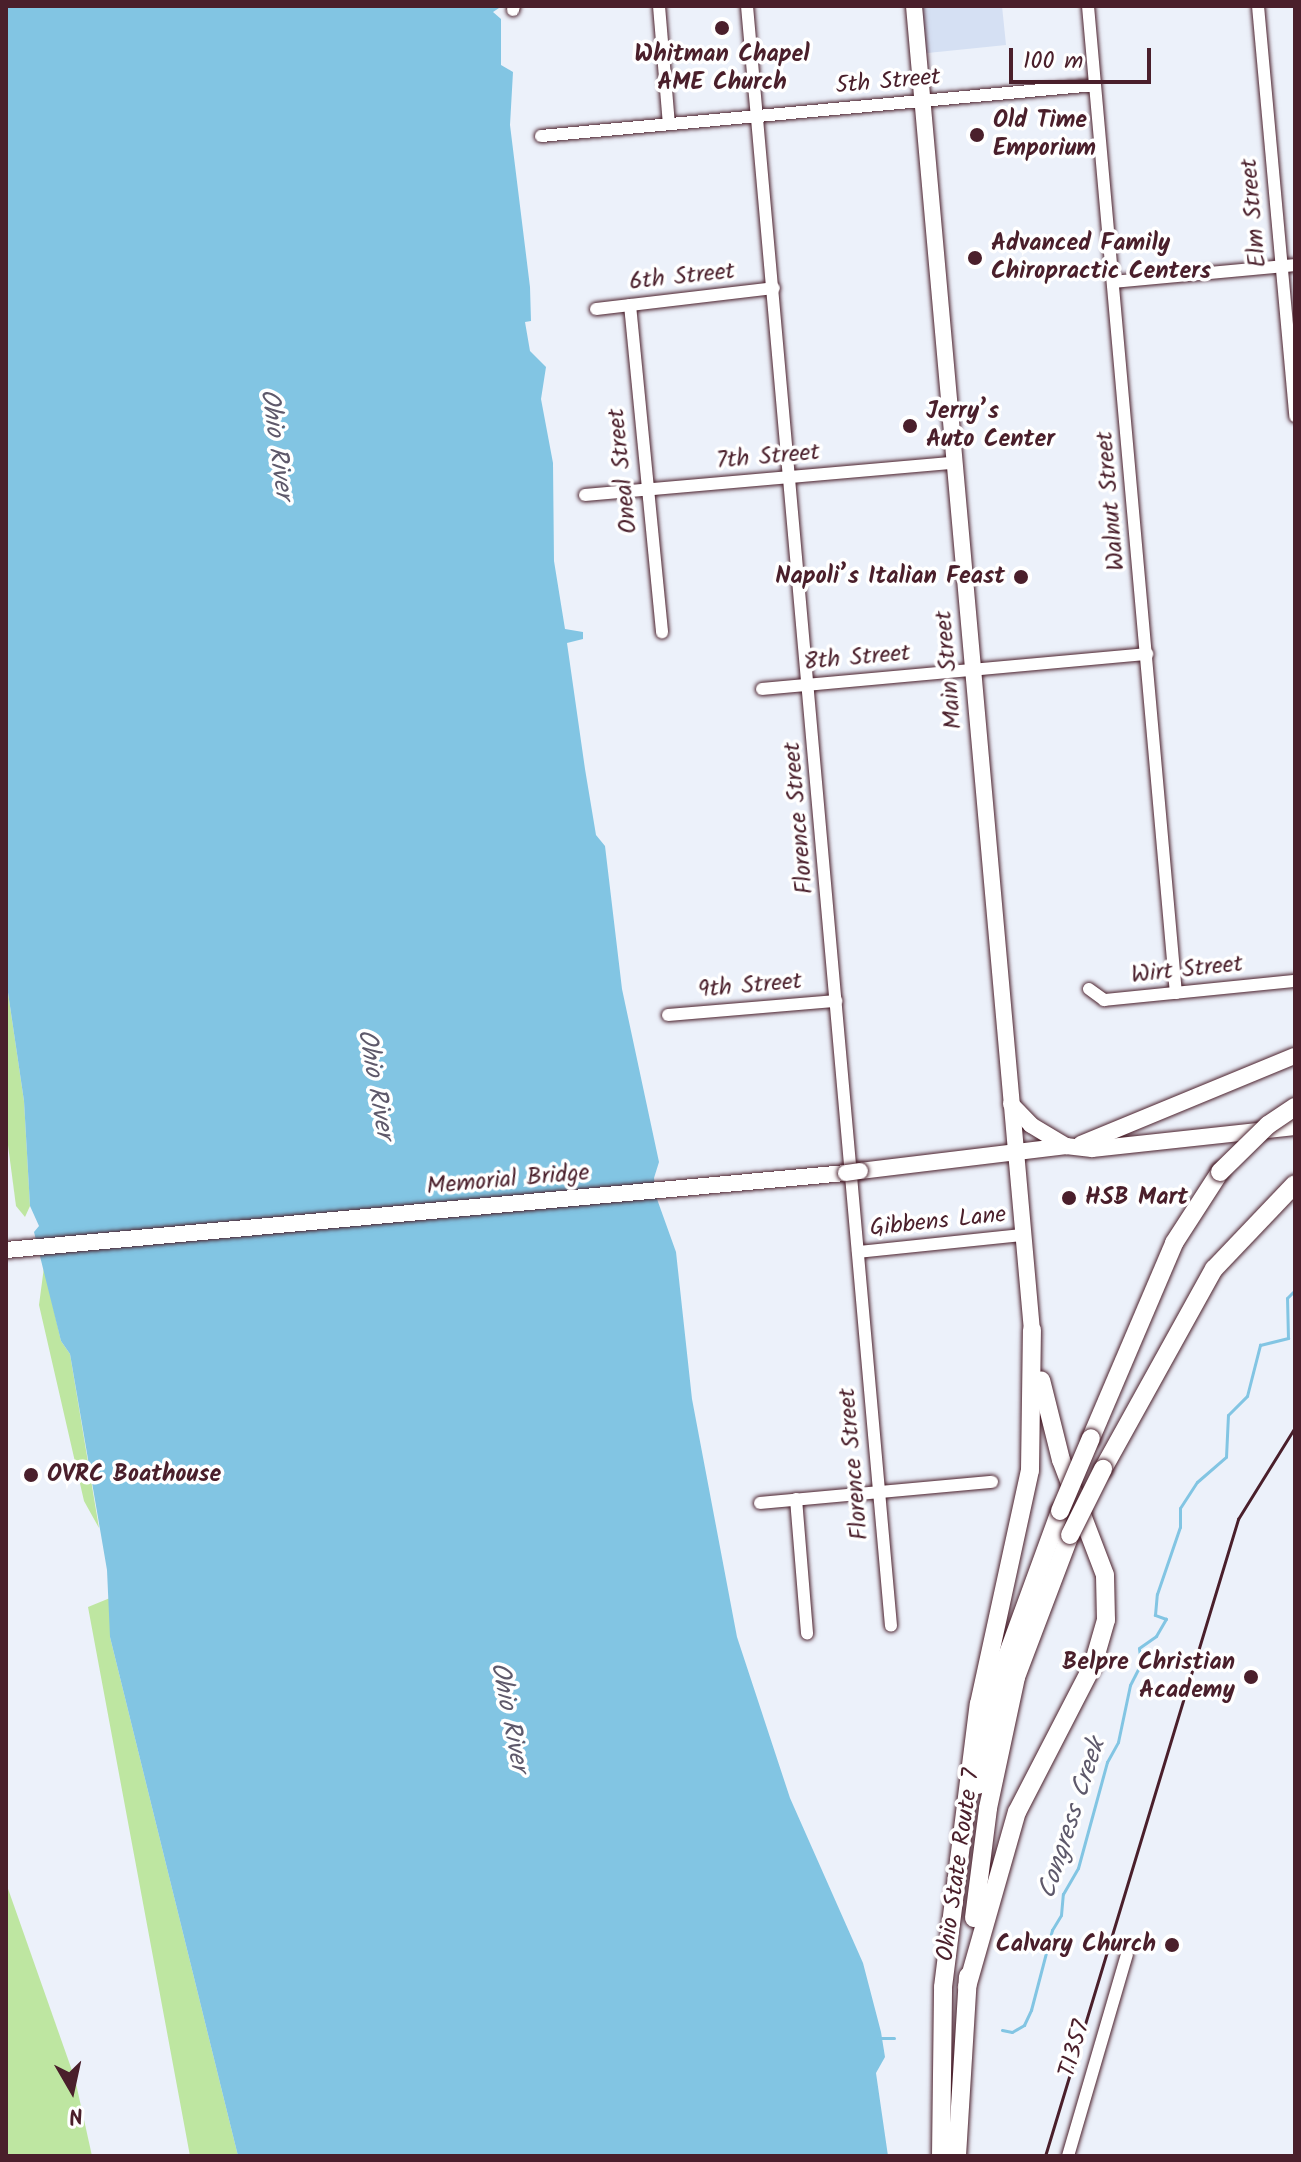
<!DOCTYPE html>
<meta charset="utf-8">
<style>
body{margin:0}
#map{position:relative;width:1301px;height:2162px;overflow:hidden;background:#ecf1fa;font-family:Kalam,sans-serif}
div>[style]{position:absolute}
.built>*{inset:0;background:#d5e0f3}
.green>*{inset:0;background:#bee6a1}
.water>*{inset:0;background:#82c5e3}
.stream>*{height:3px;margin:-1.5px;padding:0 1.5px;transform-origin:1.5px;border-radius:1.5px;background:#82c5e3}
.roads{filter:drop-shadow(0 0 2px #4a1f2b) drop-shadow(0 0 2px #4a1f2b)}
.minor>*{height:12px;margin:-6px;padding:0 6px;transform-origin:6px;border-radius:6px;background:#fff}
.major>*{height:16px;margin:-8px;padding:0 8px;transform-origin:8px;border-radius:8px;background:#fff}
.highway>*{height:18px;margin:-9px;padding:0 9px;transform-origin:9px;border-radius:9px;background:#fff}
.rail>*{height:3px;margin:-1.5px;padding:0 1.5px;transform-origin:1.5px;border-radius:1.5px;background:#4a1f2b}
.bridges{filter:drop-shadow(0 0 2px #4a1f2b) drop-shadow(0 0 2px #4a1f2b)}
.major-bridge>*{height:16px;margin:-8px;padding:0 8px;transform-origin:8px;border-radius:8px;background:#fff}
.highway-bridge>*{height:18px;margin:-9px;padding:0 9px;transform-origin:9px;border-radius:9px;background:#fff}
.dots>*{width:22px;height:22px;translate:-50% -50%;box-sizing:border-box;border:4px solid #fff;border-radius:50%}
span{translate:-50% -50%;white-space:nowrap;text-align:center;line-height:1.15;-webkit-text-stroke:7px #fff;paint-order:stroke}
.poi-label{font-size:24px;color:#4a1f2b;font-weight:700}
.left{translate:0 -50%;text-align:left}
.right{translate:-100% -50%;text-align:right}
.street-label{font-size:24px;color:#4a1f2b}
.water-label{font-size:26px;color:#5e596b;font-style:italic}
.frame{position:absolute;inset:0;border:8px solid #4a1f2b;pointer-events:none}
.north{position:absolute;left:32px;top:2050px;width:80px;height:80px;-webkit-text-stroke:6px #fff;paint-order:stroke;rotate:171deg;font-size:22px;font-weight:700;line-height:32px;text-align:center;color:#4a1f2b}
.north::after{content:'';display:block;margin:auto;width:28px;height:36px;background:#4a1f2b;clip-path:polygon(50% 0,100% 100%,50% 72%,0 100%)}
.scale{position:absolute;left:1009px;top:48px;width:142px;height:36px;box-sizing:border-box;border:4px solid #4a1f2b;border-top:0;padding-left:10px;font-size:24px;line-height:28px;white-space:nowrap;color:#4a1f2b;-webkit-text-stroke:6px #fff;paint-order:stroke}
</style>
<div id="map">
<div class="built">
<i style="clip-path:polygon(914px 6px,1002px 6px,1006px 45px,918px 54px)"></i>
</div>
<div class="green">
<i style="clip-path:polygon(6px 979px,24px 1101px,30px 1206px,25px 1217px,16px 1206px,6px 1130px)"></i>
<i style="clip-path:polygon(44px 1267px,61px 1341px,70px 1354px,99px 1528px,84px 1501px,39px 1305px)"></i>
<i style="clip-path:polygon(110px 1598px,110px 1637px,238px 2156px,190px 2156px,88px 1607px)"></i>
<i style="clip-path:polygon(6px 1883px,75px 2079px,92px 2156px,6px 2156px)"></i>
</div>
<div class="water">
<i style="clip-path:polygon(6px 6px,502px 6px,493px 12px,501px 19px,501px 65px,513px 72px,510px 125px,530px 287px,531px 321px,525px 322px,530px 351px,546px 367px,541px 399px,553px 463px,554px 561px,565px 629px,583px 632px,583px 639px,567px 643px,585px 769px,596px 835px,605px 846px,622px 989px,659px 1162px,654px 1178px,657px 1199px,676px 1252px,692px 1399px,737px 1637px,790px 1798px,863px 1963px,881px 2032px,885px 2057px,876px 2073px,888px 2156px,238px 2156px,110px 1637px,107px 1570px,70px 1354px,61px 1341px,34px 1232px,39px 1226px,30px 1206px,24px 1101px,6px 979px)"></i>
</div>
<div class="stream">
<i style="left:1002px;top:2030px;width:10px;rotate:11deg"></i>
<i style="left:1012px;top:2032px;width:14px;rotate:-30deg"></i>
<i style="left:1024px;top:2025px;width:17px;rotate:-65deg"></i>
<i style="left:1031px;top:2010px;width:83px;rotate:-75.3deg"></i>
<i style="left:1052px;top:1930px;width:17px;rotate:-59deg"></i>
<i style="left:1061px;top:1915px;width:21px;rotate:-85deg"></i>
<i style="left:1063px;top:1894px;width:30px;rotate:-60deg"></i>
<i style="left:1078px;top:1868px;width:110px;rotate:-74.7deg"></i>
<i style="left:1107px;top:1762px;width:23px;rotate:-61deg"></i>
<i style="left:1118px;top:1742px;width:58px;rotate:-78.1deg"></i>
<i style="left:1130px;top:1685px;width:25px;rotate:-63deg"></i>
<i style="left:1141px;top:1663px;width:15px;rotate:-98deg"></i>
<i style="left:1139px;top:1648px;width:21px;rotate:-35deg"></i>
<i style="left:1156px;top:1636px;width:20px;rotate:-60deg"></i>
<i style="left:1166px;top:1619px;width:12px;rotate:-160deg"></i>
<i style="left:1155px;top:1615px;width:21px;rotate:-85deg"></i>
<i style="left:1157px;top:1594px;width:71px;rotate:-71.1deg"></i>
<i style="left:1180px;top:1527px;width:19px;rotate:-90deg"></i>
<i style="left:1180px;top:1508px;width:31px;rotate:-57deg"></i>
<i style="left:1197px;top:1482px;width:38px;rotate:-41deg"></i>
<i style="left:1226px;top:1457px;width:42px;rotate:-87.3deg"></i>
<i style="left:1228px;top:1415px;width:27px;rotate:-45deg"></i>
<i style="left:1247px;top:1396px;width:53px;rotate:-75.7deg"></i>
<i style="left:1260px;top:1345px;width:29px;rotate:-14deg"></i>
<i style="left:1288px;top:1338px;width:40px;rotate:-91.4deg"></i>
<i style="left:1287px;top:1298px;width:11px;rotate:-45deg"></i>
<i style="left:878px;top:2038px;width:16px"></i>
</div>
<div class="roads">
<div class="minor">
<i style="left:659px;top:6px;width:118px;rotate:85.2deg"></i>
<i style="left:747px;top:6px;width:1626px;rotate:84.92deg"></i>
<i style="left:1088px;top:6px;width:991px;rotate:84.91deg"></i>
<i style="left:1258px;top:6px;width:412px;rotate:84.8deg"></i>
<i style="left:513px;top:10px;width:4px;rotate:-76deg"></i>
<i style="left:541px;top:136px;width:556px;rotate:-5.26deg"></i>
<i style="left:1113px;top:282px;width:183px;rotate:-5.3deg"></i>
<i style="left:630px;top:305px;width:329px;rotate:84.4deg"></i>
<i style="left:596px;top:309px;width:179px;rotate:-6.7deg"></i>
<i style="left:585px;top:495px;width:369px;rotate:-5deg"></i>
<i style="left:762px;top:689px;width:387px;rotate:-5.2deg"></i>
<i style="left:1089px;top:989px;width:19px;rotate:36deg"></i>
<i style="left:1104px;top:1000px;width:192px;rotate:-5.7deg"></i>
<i style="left:668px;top:1015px;width:169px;rotate:-4.8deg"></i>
<i style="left:858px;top:1252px;width:166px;rotate:-5.9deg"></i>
<i style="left:796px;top:1499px;width:135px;rotate:85.3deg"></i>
<i style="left:760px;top:1503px;width:233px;rotate:-5.2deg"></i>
<i style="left:1068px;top:2156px;width:210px;rotate:-73.7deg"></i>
</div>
<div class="major">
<i style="left:914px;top:6px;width:1329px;rotate:84.91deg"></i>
<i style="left:1011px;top:1104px;width:29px;rotate:46deg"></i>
<i style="left:1031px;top:1125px;width:41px;rotate:31deg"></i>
<i style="left:1081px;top:1144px;width:231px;rotate:-22.4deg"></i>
<i style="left:860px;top:1171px;width:208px;rotate:-6.9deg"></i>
<i style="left:1066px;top:1146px;width:26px;rotate:7deg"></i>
<i style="left:1092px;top:1149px;width:204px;rotate:-6.2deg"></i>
<i style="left:6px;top:1250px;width:844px;rotate:-5.24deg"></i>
</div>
<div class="highway">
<i style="left:1091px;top:1438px;width:212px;rotate:-66.9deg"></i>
<i style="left:1174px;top:1243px;width:85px;rotate:-57.1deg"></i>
<i style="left:1103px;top:1469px;width:229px;rotate:-61deg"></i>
<i style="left:1214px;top:1269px;width:117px;rotate:-46.4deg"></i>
<i style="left:978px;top:1785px;width:132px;rotate:-77.3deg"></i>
<i style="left:1007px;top:1656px;width:154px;rotate:-69.9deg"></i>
<i style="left:974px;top:1918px;width:111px;rotate:-82.7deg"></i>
<i style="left:988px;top:1808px;width:134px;rotate:-77.9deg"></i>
<i style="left:1016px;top:1677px;width:152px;rotate:-69.2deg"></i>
<i style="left:967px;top:1987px;width:182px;rotate:-74.1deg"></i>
<i style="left:1017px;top:1812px;width:165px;rotate:-62.7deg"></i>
<i style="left:1093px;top:1665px;width:47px;rotate:-73.9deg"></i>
<i style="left:1106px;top:1620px;width:45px;rotate:-91.3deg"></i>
<i style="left:1105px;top:1575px;width:123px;rotate:-110.9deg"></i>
<i style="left:1061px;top:1460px;width:82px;rotate:-104deg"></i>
<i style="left:941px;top:2156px;width:169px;rotate:-89.3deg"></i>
<i style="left:943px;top:1987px;width:285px;rotate:-82.8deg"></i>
<i style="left:979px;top:1704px;width:239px;rotate:-77.7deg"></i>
<i style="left:1030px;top:1470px;width:140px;rotate:-89.2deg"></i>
<i style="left:957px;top:2156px;width:180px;rotate:-86.5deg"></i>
</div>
</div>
<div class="rail">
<i style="left:1045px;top:2156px;width:666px;rotate:-73.14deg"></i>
<i style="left:1238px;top:1519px;width:108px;rotate:-58.2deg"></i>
</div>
<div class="bridges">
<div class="major-bridge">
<i style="left:846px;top:1173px;width:14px;rotate:-8deg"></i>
</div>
<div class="highway-bridge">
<i style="left:1220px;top:1172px;width:67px;rotate:-44.4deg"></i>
<i style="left:1268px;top:1125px;width:32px;rotate:-34deg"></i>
<i style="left:1060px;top:1511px;width:79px;rotate:-67deg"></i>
<i style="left:1070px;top:1535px;width:74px;rotate:-63.4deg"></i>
</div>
</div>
<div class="dots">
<i style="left:722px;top:28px;background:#4a1f2b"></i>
<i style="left:977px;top:135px;background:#4a1f2b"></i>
<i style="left:975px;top:258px;background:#4a1f2b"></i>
<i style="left:910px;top:426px;background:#4a1f2b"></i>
<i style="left:1021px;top:577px;background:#4a1f2b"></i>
<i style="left:1069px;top:1198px;background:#4a1f2b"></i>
<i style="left:31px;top:1475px;background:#4a1f2b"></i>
<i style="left:1251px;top:1677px;background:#4a1f2b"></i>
<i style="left:1172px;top:1945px;background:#4a1f2b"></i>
</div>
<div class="poi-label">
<span style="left:722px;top:69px">Whitman Chapel<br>AME Church</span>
<span class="left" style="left:993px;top:135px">Old Time<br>Emporium</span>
<span class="left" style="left:991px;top:258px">Advanced Family<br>Chiropractic Centers</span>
<span class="left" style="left:926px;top:426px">Jerry’s<br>Auto Center</span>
<span class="right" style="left:1005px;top:577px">Napoli’s Italian Feast</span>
<span class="left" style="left:1085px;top:1198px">HSB Mart</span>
<span class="left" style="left:47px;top:1475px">OVRC Boathouse</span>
<span class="right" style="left:1235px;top:1677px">Belpre Christian<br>Academy</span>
<span class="right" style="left:1156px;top:1945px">Calvary Church</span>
</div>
<div class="street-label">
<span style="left:888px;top:82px;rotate:-5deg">5th Street</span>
<span style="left:1254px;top:213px;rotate:-95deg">Elm Street</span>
<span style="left:682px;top:277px;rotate:-6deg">6th Street</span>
<span style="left:768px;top:457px;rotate:-5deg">7th Street</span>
<span style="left:623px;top:471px;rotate:-96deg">Oneal Street</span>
<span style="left:1111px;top:501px;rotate:-95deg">Walnut Street</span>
<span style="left:857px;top:658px;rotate:-5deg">8th Street</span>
<span style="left:949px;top:670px;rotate:-95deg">Main Street</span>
<span style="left:799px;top:818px;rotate:-95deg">Florence Street</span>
<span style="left:1187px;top:970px;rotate:-6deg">Wirt Street</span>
<span style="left:750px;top:986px;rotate:-5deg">9th Street</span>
<span style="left:508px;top:1180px;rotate:-5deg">Memorial Bridge</span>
<span style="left:938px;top:1222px;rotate:-6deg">Gibbens Lane</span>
<span style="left:854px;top:1464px;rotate:-95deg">Florence Street</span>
<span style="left:959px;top:1865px;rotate:-82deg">Ohio State Route 7</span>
<span style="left:1075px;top:2049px;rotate:-74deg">T1357</span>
</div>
<div class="water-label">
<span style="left:275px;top:444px;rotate:82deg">Ohio River</span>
<span style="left:374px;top:1084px;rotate:80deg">Ohio River</span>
<span style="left:508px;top:1717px;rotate:79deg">Ohio River</span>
<span style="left:1073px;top:1819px;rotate:-72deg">Congress Creek</span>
</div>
<div class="frame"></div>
<div class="north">N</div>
<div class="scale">100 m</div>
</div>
